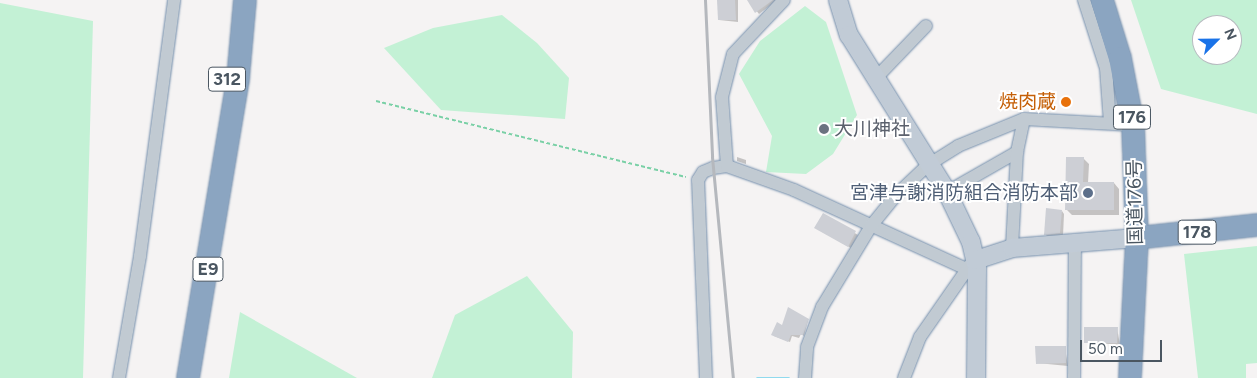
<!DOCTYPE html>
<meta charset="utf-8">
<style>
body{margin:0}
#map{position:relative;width:1257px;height:378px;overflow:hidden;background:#f5f3f3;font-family:Figtree,"Noto Sans JP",sans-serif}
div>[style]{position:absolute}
.green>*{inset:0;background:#c3f1d5}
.shadow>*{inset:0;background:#0003}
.stream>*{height:3px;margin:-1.5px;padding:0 1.5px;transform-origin:1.5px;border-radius:1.5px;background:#90daee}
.building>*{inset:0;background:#cdcfd5}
.path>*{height:2px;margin-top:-1px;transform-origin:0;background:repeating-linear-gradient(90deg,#7ad0a6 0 4px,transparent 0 6.5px)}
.roads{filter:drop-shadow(0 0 1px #7690ad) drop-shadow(0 0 1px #7690ad)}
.street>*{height:12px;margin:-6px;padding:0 6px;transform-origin:6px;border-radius:6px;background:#c1cad2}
.secondary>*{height:18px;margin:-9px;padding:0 9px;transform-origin:9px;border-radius:9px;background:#c1cbd6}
.highway>*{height:22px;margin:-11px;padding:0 11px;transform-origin:11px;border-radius:11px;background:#8ba5c1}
.rail>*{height:3px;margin:-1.5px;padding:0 1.5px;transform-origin:1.5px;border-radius:1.5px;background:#b5b8bd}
.dots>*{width:14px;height:14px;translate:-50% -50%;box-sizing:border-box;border:2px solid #fff;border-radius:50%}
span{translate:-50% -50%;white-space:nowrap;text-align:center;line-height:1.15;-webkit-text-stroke:4px #fff;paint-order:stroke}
.shield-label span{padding:1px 4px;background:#fff;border:1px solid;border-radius:4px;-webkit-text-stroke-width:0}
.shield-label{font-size:18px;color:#4a5661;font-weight:700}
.food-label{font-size:19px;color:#c56008}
.right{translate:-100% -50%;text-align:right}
.worship-label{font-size:19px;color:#5b616d}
.left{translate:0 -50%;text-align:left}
.service-label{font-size:19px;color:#4e5e75}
.street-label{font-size:19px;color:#4a5661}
.north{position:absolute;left:1192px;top:15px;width:50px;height:50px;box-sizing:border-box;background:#fff;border:1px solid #b7bbc0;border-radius:50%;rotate:67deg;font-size:14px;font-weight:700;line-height:20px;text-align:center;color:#4a5661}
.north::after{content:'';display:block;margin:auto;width:18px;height:22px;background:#1a73e8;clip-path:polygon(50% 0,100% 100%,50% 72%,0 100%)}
.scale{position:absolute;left:1080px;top:340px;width:82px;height:22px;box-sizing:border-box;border:2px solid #4a5661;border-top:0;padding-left:6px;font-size:15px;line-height:18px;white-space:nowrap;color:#4a5661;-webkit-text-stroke:4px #fff;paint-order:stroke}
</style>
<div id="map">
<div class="green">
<i style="clip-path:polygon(evenodd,1131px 0,1257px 0,1257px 114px,1161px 89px,1131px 0,1202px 25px,1232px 25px,1232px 55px,1202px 55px,1202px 25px)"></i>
<i style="clip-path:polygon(0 3px,93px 21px,83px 378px,0 378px)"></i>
<i style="clip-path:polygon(805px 6px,826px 22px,857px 115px,833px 154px,806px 174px,766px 172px,772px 136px,739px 74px,760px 41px)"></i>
<i style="clip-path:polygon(502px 15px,537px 43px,569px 78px,565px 119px,441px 110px,384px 48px,433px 28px)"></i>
<i style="clip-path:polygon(1257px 246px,1257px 363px,1246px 364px,1246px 378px,1198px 378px,1184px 254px)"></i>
<i style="clip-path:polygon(527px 276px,573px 332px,572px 378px,432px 378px,455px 315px)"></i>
<i style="clip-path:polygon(240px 312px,357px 378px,229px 378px)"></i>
</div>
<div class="shadow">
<i style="clip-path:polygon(719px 0,738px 0,738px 22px,719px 20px)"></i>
<i style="clip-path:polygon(748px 0,777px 0,759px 14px)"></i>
<i style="clip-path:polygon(737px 157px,746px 160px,746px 164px,737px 161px)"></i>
<i style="clip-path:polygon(1083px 158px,1089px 164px,1088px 183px,1114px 183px,1119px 189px,1119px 215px,1072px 215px,1067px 210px)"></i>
<i style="clip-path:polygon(1062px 211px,1064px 214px,1063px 236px,1048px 237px,1045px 234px)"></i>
<i style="clip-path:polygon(823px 214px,858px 235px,851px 248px,816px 228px)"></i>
<i style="clip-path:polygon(808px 320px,804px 336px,801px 334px,799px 338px,792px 336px,790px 342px,774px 336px,783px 327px)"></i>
<i style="clip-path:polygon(1117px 328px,1120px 345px,1085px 342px)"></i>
<i style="clip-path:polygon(1065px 348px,1068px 366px,1037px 363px)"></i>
</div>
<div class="stream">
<i style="left:757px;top:378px;width:31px"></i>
</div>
<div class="building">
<i style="clip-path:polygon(717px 0,735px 0,736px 20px,718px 20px)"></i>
<i style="clip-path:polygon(747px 0,773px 0,755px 13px)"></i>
<i style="clip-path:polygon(1066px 157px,1084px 157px,1083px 182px,1114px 182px,1114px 210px,1065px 210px)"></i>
<i style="clip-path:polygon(1046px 208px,1062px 210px,1060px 233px,1044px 235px)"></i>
<i style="clip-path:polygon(823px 213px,856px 231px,848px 247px,814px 228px)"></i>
<i style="clip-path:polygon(788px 307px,809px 319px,803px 335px,791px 335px,788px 342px,771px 335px,777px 322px,782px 325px)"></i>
<i style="clip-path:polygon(1084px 327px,1118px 327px,1117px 343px,1084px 343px)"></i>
<i style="clip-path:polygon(1035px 346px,1066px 346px,1066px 363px,1036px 364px)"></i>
</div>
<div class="path">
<i style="left:376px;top:101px;width:319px;rotate:13.8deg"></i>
</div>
<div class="roads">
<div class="street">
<i style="left:1084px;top:0;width:71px;rotate:72.1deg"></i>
<i style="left:1106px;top:68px;width:55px;rotate:85.8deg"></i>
<i style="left:874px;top:80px;width:75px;rotate:-46.1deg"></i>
<i style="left:1024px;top:119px;width:109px;rotate:3.2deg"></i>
<i style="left:727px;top:166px;width:69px;rotate:-94.1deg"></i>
<i style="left:722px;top:97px;width:44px;rotate:-75.7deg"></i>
<i style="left:733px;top:54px;width:74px;rotate:-46.6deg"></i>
<i style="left:947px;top:192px;width:81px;rotate:-29.7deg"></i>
<i style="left:119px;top:378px;width:124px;rotate:-80.2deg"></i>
<i style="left:140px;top:256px;width:258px;rotate:-82.4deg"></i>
<i style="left:706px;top:378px;width:198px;rotate:-92.3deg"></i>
<i style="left:698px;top:180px;width:9px;rotate:-58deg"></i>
<i style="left:703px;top:172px;width:11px;rotate:-22deg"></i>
<i style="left:713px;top:168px;width:14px;rotate:-8deg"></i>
<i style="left:727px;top:166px;width:71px;rotate:19.7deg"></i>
<i style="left:794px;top:190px;width:187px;rotate:24.6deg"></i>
<i style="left:805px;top:378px;width:31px;rotate:-86deg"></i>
<i style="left:807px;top:347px;width:43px;rotate:-69.4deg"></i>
<i style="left:822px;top:307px;width:95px;rotate:-58.8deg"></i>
<i style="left:871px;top:226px;width:38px;rotate:-51deg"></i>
<i style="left:895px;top:196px;width:45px;rotate:-43.2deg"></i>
<i style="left:928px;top:165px;width:36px;rotate:-32deg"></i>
<i style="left:958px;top:146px;width:71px;rotate:-22.2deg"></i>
<i style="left:1024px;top:119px;width:34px;rotate:102deg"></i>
<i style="left:1017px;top:152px;width:96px;rotate:93deg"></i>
<i style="left:904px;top:378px;width:44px;rotate:-68.7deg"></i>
<i style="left:920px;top:337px;width:88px;rotate:-55.2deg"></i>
<i style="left:1074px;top:378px;width:136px;rotate:-89.6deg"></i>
</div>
<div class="secondary">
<i style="left:838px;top:0;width:37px;rotate:73deg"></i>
<i style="left:849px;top:35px;width:185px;rotate:58deg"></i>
<i style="left:947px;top:192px;width:55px;rotate:64.4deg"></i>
<i style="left:971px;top:242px;width:27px;rotate:77deg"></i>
<i style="left:977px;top:268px;width:110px;rotate:90.5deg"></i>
<i style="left:976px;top:260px;width:38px;rotate:-18deg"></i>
<i style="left:1012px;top:248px;width:125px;rotate:-4.6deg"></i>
</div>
<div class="highway">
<i style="left:1102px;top:0;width:61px;rotate:72.8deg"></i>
<i style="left:1120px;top:58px;width:68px;rotate:79deg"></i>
<i style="left:1133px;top:125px;width:113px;rotate:88deg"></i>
<i style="left:1137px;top:238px;width:140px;rotate:92.9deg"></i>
<i style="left:1137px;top:238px;width:121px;rotate:-6.2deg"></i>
<i style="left:188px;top:378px;width:304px;rotate:-80.5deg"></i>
<i style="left:238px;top:78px;width:78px;rotate:-84.9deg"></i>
</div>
</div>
<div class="rail">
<i style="left:705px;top:0;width:157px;rotate:87.4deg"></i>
<i style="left:712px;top:157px;width:222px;rotate:84.6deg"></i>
</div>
<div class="dots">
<i style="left:1066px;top:102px;background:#e8710a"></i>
<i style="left:824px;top:129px;background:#6b7280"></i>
<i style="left:1088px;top:193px;background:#5c6f8a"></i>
</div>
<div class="shield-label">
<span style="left:227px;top:79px">312</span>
<span style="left:1132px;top:117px">176</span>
<span style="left:1197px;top:232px">178</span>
<span style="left:208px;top:269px">E9</span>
</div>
<div class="food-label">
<span class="right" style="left:1056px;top:102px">焼肉蔵</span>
</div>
<div class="worship-label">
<span class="left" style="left:834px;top:129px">大川神社</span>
</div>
<div class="service-label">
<span class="right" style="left:1078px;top:193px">宮津与謝消防組合消防本部</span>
</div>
<div class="street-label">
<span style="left:1135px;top:202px;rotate:-91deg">国道176号</span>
</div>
<div class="north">N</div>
<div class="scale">50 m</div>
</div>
